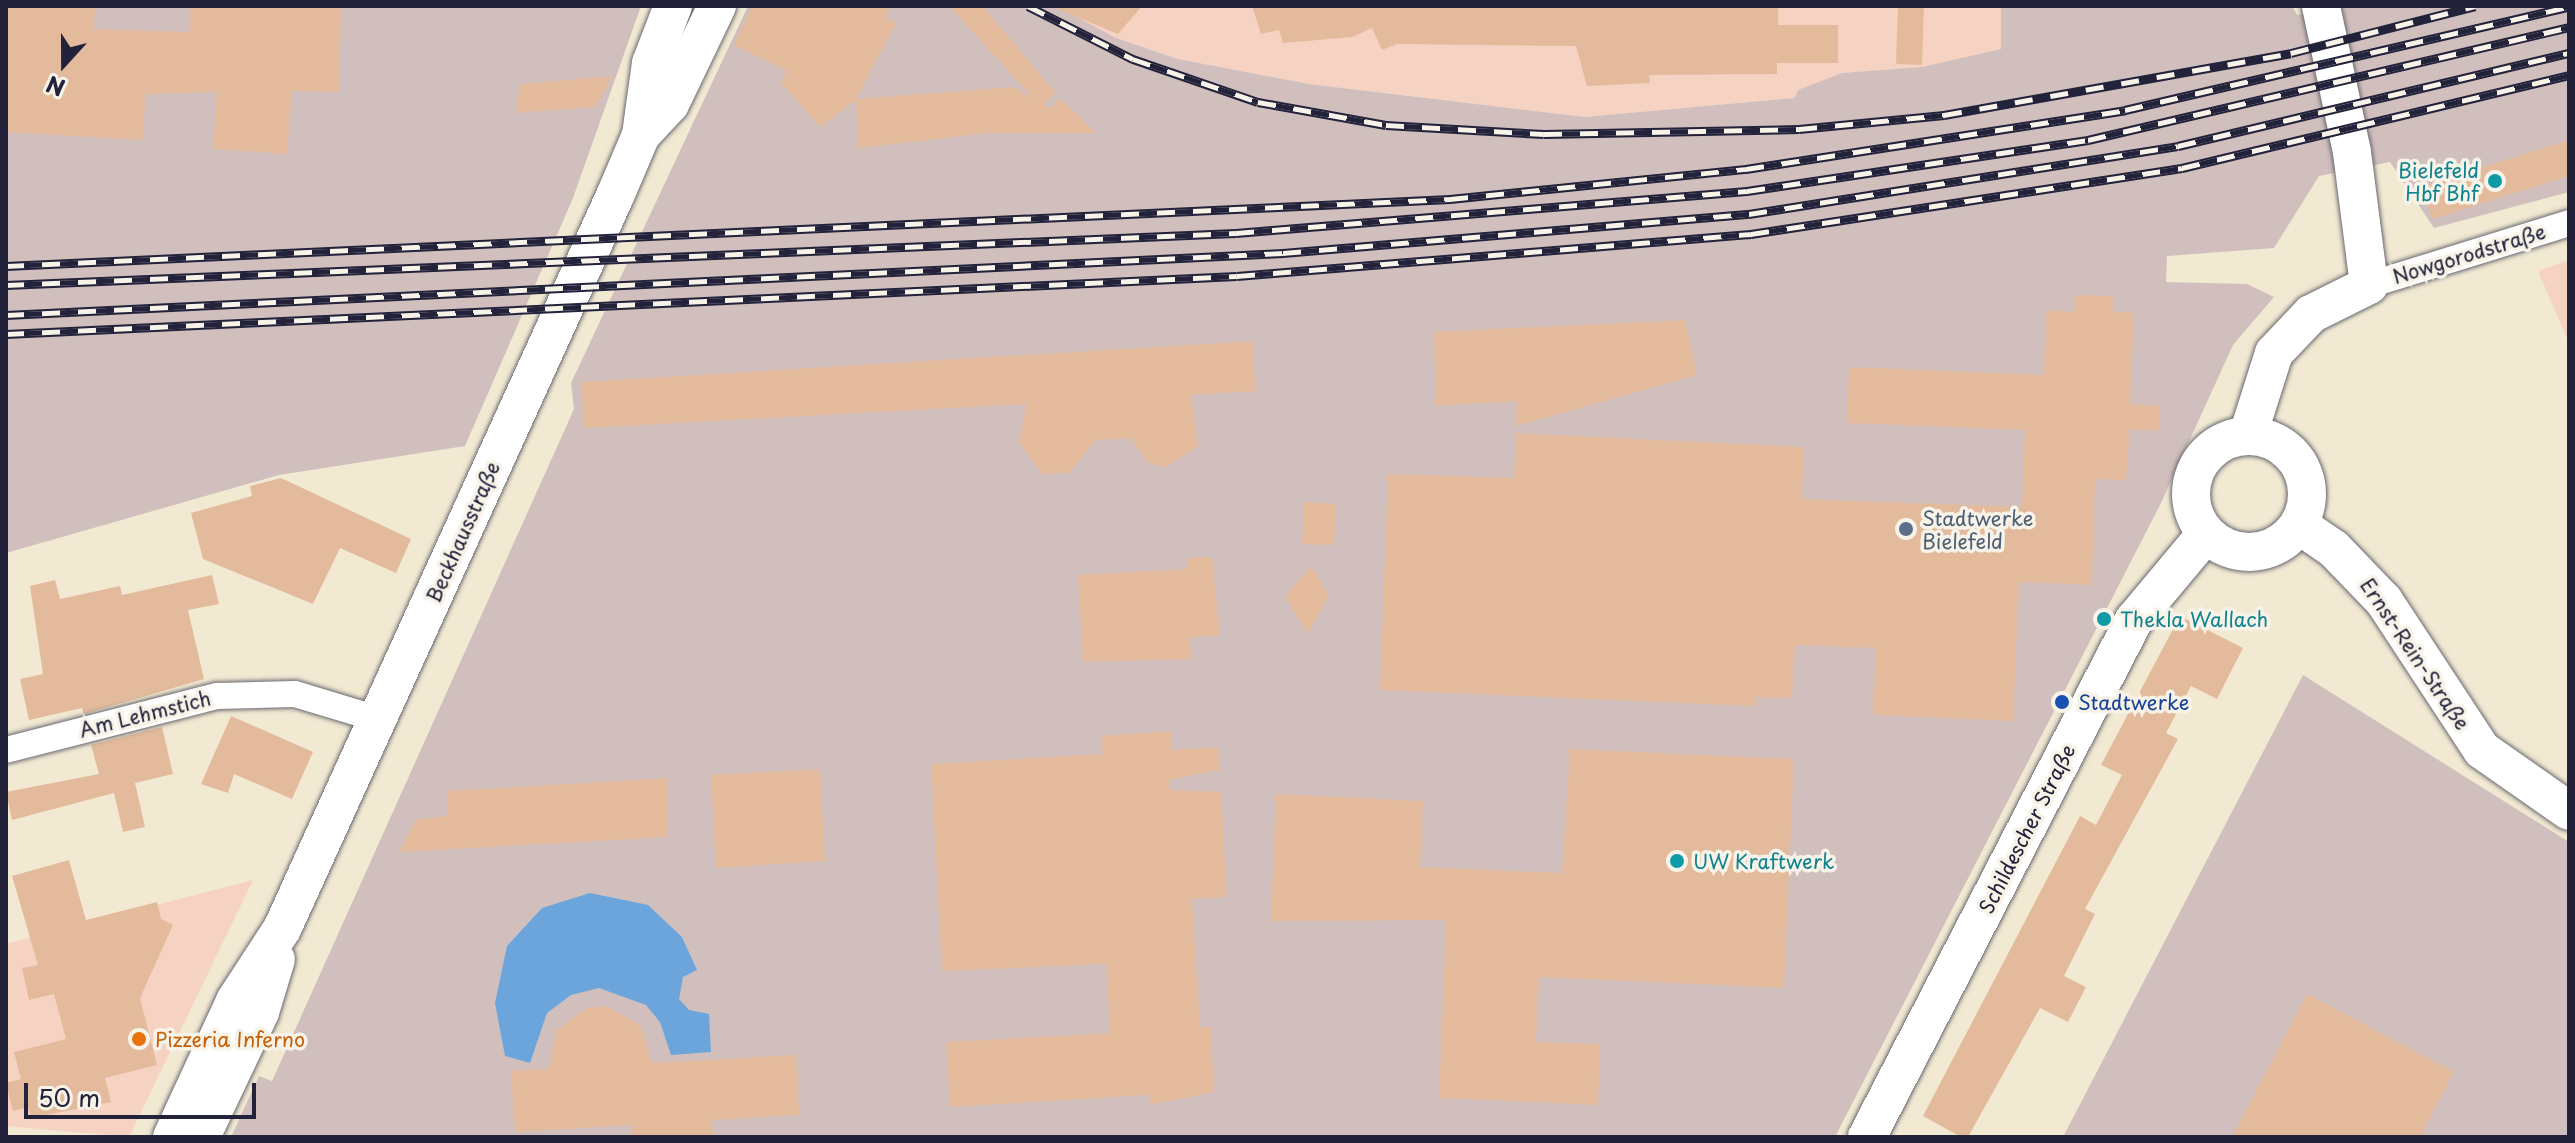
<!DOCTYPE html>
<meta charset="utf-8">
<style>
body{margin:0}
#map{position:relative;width:2575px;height:1143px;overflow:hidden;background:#f1e9d2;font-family:"Playpen Sans",sans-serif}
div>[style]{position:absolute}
.built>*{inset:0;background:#f6d2c3}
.industrial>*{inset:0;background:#d1bfbd}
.water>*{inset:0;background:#6ca5db}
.building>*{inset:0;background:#e3bb9c}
.roads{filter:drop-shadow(0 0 2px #6a6870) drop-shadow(0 0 2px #6a6870)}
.street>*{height:26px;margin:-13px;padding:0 13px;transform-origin:13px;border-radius:13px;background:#fff}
.secondary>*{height:38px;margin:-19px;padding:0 19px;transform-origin:19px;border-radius:19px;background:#fff}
.secondary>.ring{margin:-19px;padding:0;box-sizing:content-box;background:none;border:38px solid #fff;border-radius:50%}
.rail>*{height:9px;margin-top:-4.5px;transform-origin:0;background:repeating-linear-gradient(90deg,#f7f3e8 0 18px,#22223b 0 36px);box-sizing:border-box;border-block:2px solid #22223b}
.dots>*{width:22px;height:22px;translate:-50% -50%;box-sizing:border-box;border:4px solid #f7f3e8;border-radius:50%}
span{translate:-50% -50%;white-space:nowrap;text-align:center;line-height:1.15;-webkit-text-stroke:7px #f7f3e8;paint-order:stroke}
.culture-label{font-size:20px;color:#0d838f}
.right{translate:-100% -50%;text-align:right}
.left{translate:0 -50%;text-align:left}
.street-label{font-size:20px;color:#22223b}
.service-label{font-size:20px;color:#4e5e75}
.transit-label{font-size:20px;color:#164399}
.food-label{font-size:20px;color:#c56008}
.frame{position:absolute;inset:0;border:8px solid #22223b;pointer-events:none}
.north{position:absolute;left:24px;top:24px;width:80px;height:80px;-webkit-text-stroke:6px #f7f3e8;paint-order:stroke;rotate:201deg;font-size:22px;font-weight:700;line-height:32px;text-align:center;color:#22223b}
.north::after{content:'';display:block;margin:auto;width:28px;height:36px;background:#22223b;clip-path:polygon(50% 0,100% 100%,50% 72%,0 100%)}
.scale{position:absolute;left:24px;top:1083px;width:232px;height:36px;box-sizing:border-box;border:4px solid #22223b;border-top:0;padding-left:10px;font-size:24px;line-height:28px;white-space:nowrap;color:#22223b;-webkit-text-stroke:6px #f7f3e8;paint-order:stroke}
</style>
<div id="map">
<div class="built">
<i style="clip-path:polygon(1057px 6px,2001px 6px,2002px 49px,1922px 67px,1842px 73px,1795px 98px,1585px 117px,1309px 84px,1178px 59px,1116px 38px)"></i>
<i style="clip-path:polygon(2569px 260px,2569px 343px,2538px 271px)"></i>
<i style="clip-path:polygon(253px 880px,129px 1137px,6px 1126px,6px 944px)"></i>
</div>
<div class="industrial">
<i style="clip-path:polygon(6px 6px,641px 6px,573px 198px,465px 446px,279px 475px,6px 553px)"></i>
<i style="clip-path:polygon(748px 6px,1057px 6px,1116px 38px,1178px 59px,1309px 84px,1585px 117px,1795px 98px,1798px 90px,1842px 73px,1922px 67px,2001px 49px,2001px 6px,2292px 6px,2297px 15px,2349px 6px,2569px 6px,2569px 192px,2434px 228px,2390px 162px,2319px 176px,2274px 248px,2167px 256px,2166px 282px,2247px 284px,2274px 297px,2233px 345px,2160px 505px,1835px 1137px,231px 1137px,259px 1076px,272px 1081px,574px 409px,571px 383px)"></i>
<i style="clip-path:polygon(2303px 675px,2569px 842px,2569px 1137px,2063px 1137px)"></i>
</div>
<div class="water">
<i style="clip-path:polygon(590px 893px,648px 905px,682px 937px,697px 970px,683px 977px,679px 999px,689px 1010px,709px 1014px,711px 1052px,671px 1055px,660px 1022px,646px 1005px,599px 988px,571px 995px,547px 1013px,530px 1063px,505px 1056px,495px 1003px,507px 946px,542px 908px)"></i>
</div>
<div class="building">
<i style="clip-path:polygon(6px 6px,95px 6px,94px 29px,189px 32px,189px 6px,341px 6px,339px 92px,292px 91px,287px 154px,213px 149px,217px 92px,146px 94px,142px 140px,6px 132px)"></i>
<i style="clip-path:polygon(752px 6px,891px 6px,886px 17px,896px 23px,856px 99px,1013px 87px,1033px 98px,949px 6px,982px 6px,1056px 93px,1043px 104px,1051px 108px,1060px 98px,1096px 133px,989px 133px,858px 148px,856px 100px,820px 127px,781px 82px,787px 71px,734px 45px)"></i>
<i style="clip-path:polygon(1051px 6px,1142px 6px,1118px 34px)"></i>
<i style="clip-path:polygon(1252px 6px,1778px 6px,1778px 25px,1838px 25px,1838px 63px,1777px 63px,1777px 74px,1649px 75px,1650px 83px,1587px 86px,1576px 46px,1397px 44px,1382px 50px,1372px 28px,1352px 37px,1283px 43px,1279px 30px,1261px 34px)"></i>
<i style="clip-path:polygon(1898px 6px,1924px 6px,1922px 65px,1896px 64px)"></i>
<i style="clip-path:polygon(612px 76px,595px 107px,516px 113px,520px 84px)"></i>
<i style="clip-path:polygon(2569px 140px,2569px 176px,2432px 219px,2422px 186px)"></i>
<i style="clip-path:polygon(2075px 295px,2114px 296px,2113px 312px,2134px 313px,2130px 404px,2159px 406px,2159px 431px,2130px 429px,2126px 480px,2095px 479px,2092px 585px,2019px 582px,2013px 721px,1873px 715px,1876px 648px,1795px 645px,1792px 698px,1755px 697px,1755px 706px,1380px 690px,1388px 474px,1514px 478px,1516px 433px,1804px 447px,1802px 499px,2022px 507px,2025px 430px,1847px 423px,1849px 367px,2044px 375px,2046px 310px,2074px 312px)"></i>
<i style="clip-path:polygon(1685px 320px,1697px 375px,1516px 426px,1517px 401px,1436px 406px,1434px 332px)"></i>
<i style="clip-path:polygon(1253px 341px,1255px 391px,1191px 395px,1198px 446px,1165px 468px,1146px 461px,1131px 438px,1096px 440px,1069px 473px,1042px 474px,1019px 442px,1026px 404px,583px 428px,582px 382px)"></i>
<i style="clip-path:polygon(281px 478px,411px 539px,396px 573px,340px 548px,313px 604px,203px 559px,191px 513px,252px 496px,250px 486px)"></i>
<i style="clip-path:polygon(1304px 502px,1336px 504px,1334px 545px,1302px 544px)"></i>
<i style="clip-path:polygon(1212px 557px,1220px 636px,1190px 637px,1191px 659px,1083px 662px,1078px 575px,1187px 569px,1187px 558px)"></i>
<i style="clip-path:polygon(1311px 566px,1329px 595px,1308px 634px,1285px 597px)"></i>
<i style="clip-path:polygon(212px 575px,219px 604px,188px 610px,204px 679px,84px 714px,82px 708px,29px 720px,20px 679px,43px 674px,30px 586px,55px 580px,60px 599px,120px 586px,122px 595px)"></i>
<i style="clip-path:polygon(2180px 616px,2243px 648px,2217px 699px,2191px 686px,2166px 733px,2178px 739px,2085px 909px,2095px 914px,2064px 976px,2086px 987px,2068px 1022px,2040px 1008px,1968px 1137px,1961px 1137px,1923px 1116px,2080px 816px,2096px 825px,2122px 775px,2101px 765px)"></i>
<i style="clip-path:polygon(231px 716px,313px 752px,292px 799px,234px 774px,228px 793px,201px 784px)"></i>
<i style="clip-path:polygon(162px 727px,173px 774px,135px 783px,145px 827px,123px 832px,114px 793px,12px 820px,6px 792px,99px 774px,91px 745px)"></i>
<i style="clip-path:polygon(1171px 731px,1172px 750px,1218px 747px,1220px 770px,1169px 780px,1170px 790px,1221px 792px,1227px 897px,1192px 899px,1200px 1027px,1211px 1027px,1214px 1092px,1149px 1105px,1149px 1095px,950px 1107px,946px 1042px,1110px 1033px,1106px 964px,942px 971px,931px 764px,1103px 754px,1101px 736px)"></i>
<i style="clip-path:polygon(1570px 749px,1794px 759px,1784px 988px,1539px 977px,1536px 1042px,1600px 1044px,1598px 1105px,1439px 1098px,1446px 920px,1271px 921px,1276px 794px,1423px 801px,1420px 867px,1562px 873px)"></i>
<i style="clip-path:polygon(820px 769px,825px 861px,716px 868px,711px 775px)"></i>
<i style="clip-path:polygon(668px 778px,667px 837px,400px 852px,415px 820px,447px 816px,448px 791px)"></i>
<i style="clip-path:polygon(69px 860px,86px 920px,157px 902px,161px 919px,173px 925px,140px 998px,157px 1065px,105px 1078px,111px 1102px,31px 1118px,28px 1107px,13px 1111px,6px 1083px,21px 1079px,14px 1052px,66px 1039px,54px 994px,29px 1000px,22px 968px,38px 965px,12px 876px)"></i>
<i style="clip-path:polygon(2307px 994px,2454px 1072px,2420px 1137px,2232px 1137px)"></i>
<i style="clip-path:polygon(607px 1006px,641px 1026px,652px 1063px,796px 1055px,799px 1115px,712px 1120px,713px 1137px,632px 1137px,631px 1125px,515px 1132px,511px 1071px,549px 1069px,556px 1031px,587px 1008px)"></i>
</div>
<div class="roads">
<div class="street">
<i style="left:2369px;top:285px;width:209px;rotate:-17.2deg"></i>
<i style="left:6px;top:750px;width:218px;rotate:-14.4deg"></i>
<i style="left:217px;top:696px;width:78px;rotate:-1.5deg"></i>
<i style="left:295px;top:694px;width:87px;rotate:16.8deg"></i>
</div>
<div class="secondary">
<i style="left:641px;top:135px;width:42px;rotate:-46.9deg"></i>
<i style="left:670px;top:104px;width:109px;rotate:-64.4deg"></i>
<i style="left:2248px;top:435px;width:86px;rotate:-72.4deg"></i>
<i style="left:2274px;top:353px;width:54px;rotate:-46.5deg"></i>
<i style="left:2311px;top:314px;width:65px;rotate:-26.6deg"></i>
<i style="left:2369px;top:285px;width:134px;rotate:-97.3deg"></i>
<i style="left:2352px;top:152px;width:149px;rotate:-102deg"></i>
<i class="ring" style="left:2191px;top:436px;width:78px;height:78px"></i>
<i style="left:2299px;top:525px;width:42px;rotate:34.4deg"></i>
<i style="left:2334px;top:549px;width:72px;rotate:46.1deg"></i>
<i style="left:2384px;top:601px;width:178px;rotate:56.7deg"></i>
<i style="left:2482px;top:750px;width:106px;rotate:35deg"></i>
<i style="left:172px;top:1137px;width:150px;rotate:-65.1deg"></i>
<i style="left:235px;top:1001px;width:86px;rotate:-56.9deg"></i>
<i style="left:282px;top:929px;width:805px;rotate:-65.57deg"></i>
<i style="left:615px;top:196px;width:66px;rotate:-66.9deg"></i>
<i style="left:641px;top:135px;width:73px;rotate:-82.1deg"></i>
<i style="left:651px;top:63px;width:61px;rotate:-68.9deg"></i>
<i style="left:201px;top:1137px;width:138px;rotate:-64.7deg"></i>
<i style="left:260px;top:1012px;width:55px;rotate:-73.2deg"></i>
<i style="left:1867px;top:1137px;width:582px;rotate:-62.69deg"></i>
<i style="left:2134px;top:620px;width:112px;rotate:-50.1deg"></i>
</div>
</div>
<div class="rail">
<i style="left:1028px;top:6px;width:118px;rotate:26.8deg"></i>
<i style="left:1133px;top:59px;width:132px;rotate:19deg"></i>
<i style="left:1258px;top:102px;width:130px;rotate:10.2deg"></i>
<i style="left:1386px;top:125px;width:158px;rotate:3.3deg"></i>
<i style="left:1544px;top:134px;width:255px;rotate:-1.1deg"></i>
<i style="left:1799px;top:129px;width:146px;rotate:-5.5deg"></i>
<i style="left:1944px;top:115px;width:352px;rotate:-10.1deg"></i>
<i style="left:2291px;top:53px;width:190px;rotate:-14.3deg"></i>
<i style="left:6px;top:266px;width:1446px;rotate:-2.66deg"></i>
<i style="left:1450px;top:199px;width:298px;rotate:-5.8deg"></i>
<i style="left:1746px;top:169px;width:384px;rotate:-8.8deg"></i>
<i style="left:2125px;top:110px;width:456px;rotate:-13.1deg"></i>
<i style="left:6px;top:285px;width:1231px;rotate:-2.42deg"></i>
<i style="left:1236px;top:233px;width:513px;rotate:-4.7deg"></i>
<i style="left:1747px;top:191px;width:345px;rotate:-8.5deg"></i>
<i style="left:2088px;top:140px;width:494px;rotate:-13.2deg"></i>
<i style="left:6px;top:315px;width:1279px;rotate:-2.78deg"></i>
<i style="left:1283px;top:253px;width:468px;rotate:-4.8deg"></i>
<i style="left:1749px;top:214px;width:434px;rotate:-9deg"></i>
<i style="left:2178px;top:146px;width:402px;rotate:-13.4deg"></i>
<i style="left:6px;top:334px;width:1232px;rotate:-2.7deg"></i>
<i style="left:1237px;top:276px;width:516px;rotate:-4.67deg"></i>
<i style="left:1751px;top:234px;width:436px;rotate:-8.7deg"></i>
<i style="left:2182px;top:168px;width:398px;rotate:-13.5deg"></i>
</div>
<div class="dots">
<i style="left:2495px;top:181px;background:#0f9aa8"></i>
<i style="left:1906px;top:529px;background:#5c6f8a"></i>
<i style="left:2104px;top:619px;background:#0f9aa8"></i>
<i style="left:2062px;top:702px;background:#1a4fb4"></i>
<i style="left:1677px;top:861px;background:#0f9aa8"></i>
<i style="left:139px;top:1039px;background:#e8710a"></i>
</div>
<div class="culture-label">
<span class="right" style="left:2479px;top:182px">Bielefeld<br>Hbf Bhf</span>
<span class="left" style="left:2120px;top:619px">Thekla Wallach</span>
<span class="left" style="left:1693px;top:861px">UW Kraftwerk</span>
</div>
<div class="street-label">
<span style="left:2469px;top:254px;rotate:-17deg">Nowgorodstraße</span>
<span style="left:463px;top:532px;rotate:-66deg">Beckhausstraße</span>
<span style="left:2415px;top:654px;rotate:56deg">Ernst-Rein-Straße</span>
<span style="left:145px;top:714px;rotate:-14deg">Am Lehmstich</span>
<span style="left:2027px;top:829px;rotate:-63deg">Schildescher Straße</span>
</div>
<div class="service-label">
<span class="left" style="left:1922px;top:530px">Stadtwerke<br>Bielefeld</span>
</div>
<div class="transit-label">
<span class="left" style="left:2078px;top:702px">Stadtwerke</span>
</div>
<div class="food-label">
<span class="left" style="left:155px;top:1039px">Pizzeria Inferno</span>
</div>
<div class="frame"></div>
<div class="north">N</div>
<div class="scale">50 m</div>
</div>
